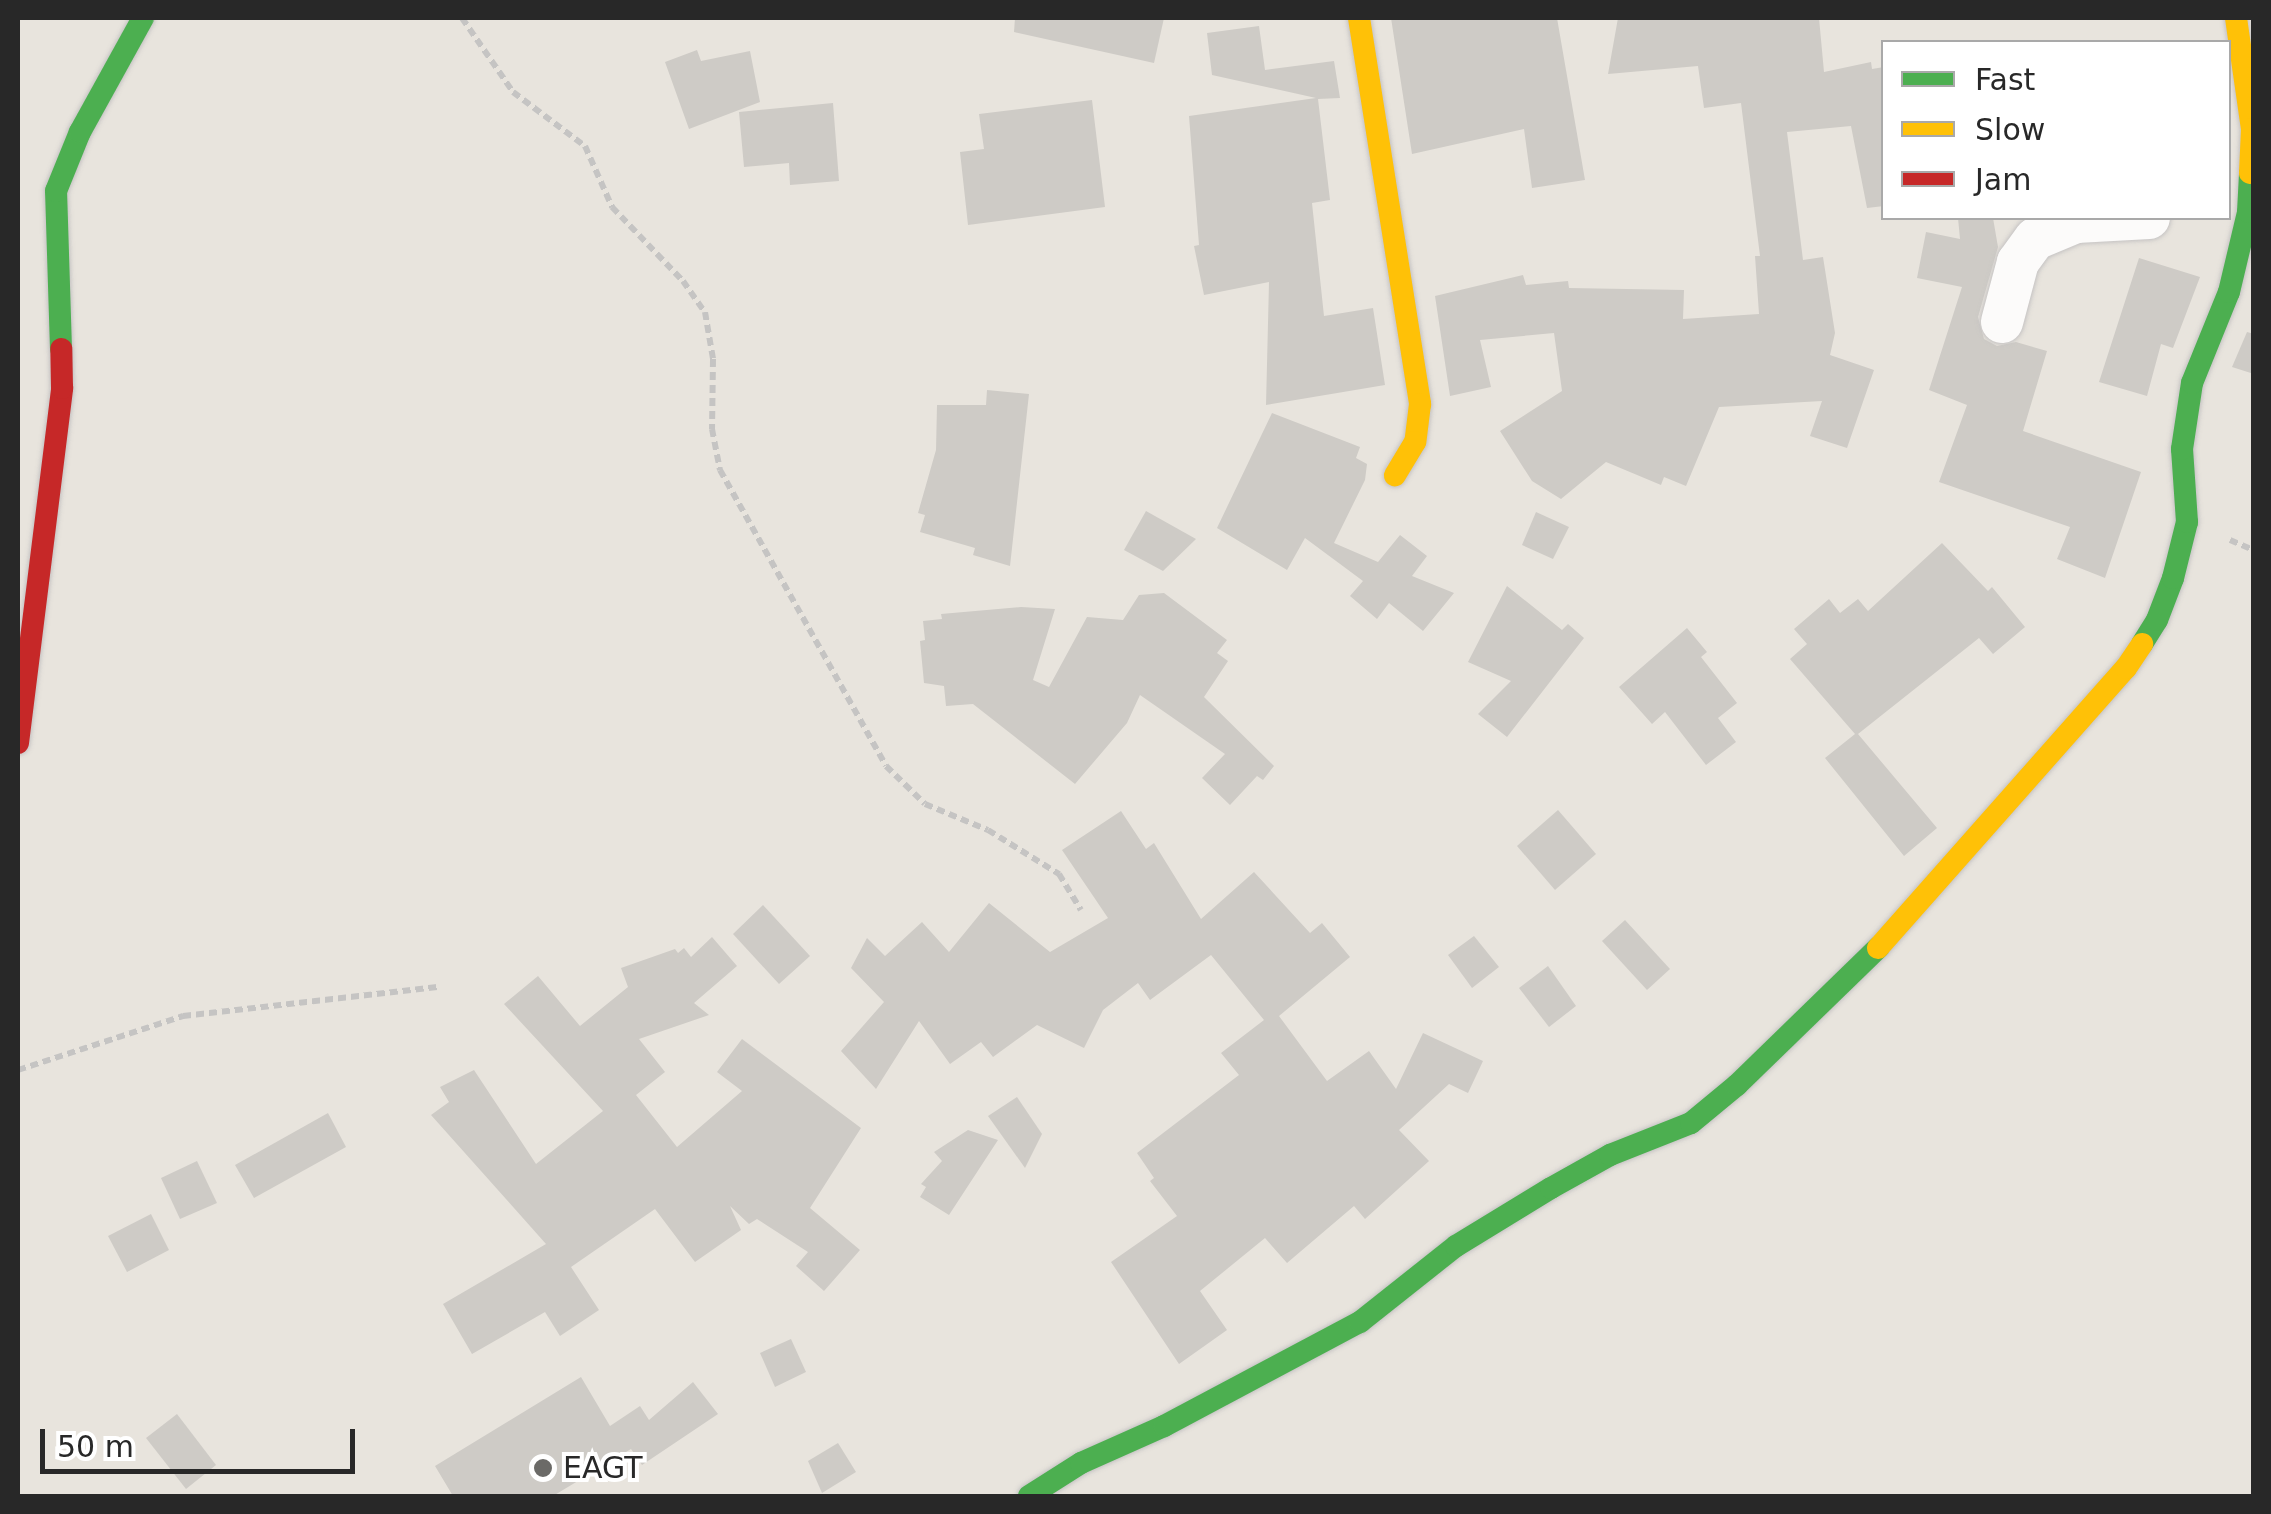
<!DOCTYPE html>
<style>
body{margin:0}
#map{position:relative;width:2271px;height:1514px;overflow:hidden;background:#e8e4dd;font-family:"DejaVu Sans",sans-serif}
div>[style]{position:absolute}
.building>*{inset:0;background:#cecbc6}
.path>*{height:6px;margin-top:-3px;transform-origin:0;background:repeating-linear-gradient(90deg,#c5c4c3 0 8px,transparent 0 13px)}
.roads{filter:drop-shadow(0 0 2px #c5c3c3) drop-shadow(0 0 2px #c5c3c3)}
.street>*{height:42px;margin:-21px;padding:0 21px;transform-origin:21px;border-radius:21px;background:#fcfbfa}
.fast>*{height:22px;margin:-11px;padding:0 11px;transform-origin:11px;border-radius:11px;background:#4caf50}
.slow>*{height:22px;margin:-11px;padding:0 11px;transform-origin:11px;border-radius:11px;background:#ffc107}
.jam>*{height:22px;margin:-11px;padding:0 11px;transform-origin:11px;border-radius:11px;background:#c62828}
.dots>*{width:28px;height:28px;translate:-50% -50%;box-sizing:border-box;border:5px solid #fff;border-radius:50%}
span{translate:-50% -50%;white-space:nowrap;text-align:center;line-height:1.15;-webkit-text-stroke:8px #fff;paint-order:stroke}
.poi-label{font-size:30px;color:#282828}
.left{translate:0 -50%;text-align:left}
.frame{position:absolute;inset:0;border:20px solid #282828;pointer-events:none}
.legend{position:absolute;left:1881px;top:40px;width:350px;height:180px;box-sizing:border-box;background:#fff;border:2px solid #a9a9a9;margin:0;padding:12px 18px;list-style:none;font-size:30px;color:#282828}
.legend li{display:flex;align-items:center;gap:20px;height:50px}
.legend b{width:50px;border:2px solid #a9a9a9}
.scale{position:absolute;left:40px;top:1429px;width:315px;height:45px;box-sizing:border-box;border:5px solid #282828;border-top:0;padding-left:12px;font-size:30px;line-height:35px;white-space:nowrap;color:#282828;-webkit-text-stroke:8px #fff;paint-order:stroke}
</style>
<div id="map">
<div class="building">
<i style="clip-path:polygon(1015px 18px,1164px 18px,1154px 63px,1014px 32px)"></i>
<i style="clip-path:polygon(1391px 18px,1557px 18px,1585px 180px,1532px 188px,1524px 129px,1412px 154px)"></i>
<i style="clip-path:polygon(1618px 18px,1819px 18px,1824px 72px,1871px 62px,1872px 69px,1884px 67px,1884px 206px,1867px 208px,1851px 126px,1787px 132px,1803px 260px,1823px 257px,1835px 333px,1830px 355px,1874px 370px,1847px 448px,1810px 436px,1822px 401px,1719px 407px,1686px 486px,1664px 477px,1661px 485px,1606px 462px,1561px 499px,1532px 481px,1500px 431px,1562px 391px,1554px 333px,1480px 340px,1491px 387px,1450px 396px,1435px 296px,1523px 275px,1526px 285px,1568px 281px,1569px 288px,1684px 290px,1683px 319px,1759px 314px,1755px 256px,1760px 256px,1741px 103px,1704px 108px,1698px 66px,1608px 74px)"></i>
<i style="clip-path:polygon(1259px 26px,1265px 70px,1334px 61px,1340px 98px,1318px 99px,1330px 200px,1312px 203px,1324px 316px,1373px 308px,1385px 385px,1266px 405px,1269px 282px,1204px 295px,1194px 246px,1199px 245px,1189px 116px,1316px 98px,1212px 75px,1207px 33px)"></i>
<i style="clip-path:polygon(697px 50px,701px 61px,750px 51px,760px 102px,689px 129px,665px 62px)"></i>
<i style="clip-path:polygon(1092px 100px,1105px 207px,968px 225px,960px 152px,984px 149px,979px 114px)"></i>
<i style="clip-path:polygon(833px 103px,839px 181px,790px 185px,789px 163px,744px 167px,739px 112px)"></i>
<i style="clip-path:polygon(1958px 218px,1993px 218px,1998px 247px,1978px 317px,1984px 339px,1997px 346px,2016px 342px,2047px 351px,2023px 431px,2141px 472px,2105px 578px,2057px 559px,2070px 527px,1939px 482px,1967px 405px,1929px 390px,1962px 287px,1917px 278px,1926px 232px,1960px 239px)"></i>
<i style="clip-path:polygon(2139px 258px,2200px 277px,2173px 348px,2161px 344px,2147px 396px,2099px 382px)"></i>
<i style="clip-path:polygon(2247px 332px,2254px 334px,2254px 374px,2232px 367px)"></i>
<i style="clip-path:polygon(987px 390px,1029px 394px,1010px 566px,973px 555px,975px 548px,920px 532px,925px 515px,918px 513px,936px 450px,937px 405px,986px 405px)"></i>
<i style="clip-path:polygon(1272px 413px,1360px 447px,1356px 458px,1367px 464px,1365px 480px,1334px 543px,1378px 562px,1400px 535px,1427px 556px,1412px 576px,1454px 593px,1423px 631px,1389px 603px,1377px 619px,1350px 596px,1363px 581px,1305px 538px,1287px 570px,1217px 528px)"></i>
<i style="clip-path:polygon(1146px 511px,1196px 539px,1163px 571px,1124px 550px)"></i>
<i style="clip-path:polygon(1536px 512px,1569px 527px,1553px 559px,1522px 545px)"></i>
<i style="clip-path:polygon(1942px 543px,1988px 591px,1992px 587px,2025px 627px,1993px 654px,1979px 638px,1858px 734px,1937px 828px,1904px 856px,1825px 758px,1855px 734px,1790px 659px,1807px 644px,1794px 629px,1829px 599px,1840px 613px,1858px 599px,1868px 611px)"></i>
<i style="clip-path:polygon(1507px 586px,1562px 630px,1568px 624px,1584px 638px,1507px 737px,1478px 714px,1511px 681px,1468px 662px)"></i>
<i style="clip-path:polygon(1164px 593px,1227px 640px,1217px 653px,1228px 661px,1204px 697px,1274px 766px,1263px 780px,1257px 776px,1230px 805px,1202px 778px,1225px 754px,1140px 695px,1127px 723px,1075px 784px,973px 704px,946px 706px,944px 686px,924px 683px,920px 641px,925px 640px,923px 621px,942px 619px,941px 614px,1021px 607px,1055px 609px,1033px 680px,1049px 687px,1087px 617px,1123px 620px,1139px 595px)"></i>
<i style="clip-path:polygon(1687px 628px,1707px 652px,1701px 657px,1737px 703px,1718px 718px,1736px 742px,1706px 765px,1665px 712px,1652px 724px,1619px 687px)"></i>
<i style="clip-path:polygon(1558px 810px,1596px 854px,1555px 890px,1517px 846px)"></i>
<i style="clip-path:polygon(1121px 811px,1146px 849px,1154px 843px,1201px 919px,1254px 872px,1310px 933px,1322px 923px,1350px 957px,1279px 1016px,1327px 1081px,1369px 1051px,1396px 1089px,1423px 1033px,1483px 1061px,1468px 1093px,1449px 1084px,1399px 1130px,1429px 1161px,1365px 1219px,1354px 1206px,1287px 1263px,1265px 1238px,1200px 1291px,1227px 1330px,1179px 1364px,1111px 1262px,1177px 1216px,1150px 1181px,1154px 1178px,1137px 1153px,1239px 1075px,1221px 1053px,1264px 1020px,1211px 955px,1150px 1000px,1138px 983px,1103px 1010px,1084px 1048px,1037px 1025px,993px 1057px,981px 1042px,950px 1064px,919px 1021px,876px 1089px,841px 1051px,884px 1002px,851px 968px,867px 938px,885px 956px,922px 922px,949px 952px,989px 903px,1050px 952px,1108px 918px,1062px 850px)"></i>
<i style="clip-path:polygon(763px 905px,810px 956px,779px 984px,733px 934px)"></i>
<i style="clip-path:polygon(1625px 920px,1670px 969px,1647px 990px,1602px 941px)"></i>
<i style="clip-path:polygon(1474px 936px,1499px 967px,1472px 988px,1448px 955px)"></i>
<i style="clip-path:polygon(712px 937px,737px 966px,694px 1003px,709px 1015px,639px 1039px,665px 1072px,636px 1095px,677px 1147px,742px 1091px,717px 1072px,742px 1039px,861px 1128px,810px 1208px,860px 1250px,824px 1291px,796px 1266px,808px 1252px,757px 1219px,749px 1224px,730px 1206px,741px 1230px,695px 1262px,655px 1209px,571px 1267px,599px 1310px,560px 1336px,545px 1312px,472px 1354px,443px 1304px,546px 1244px,431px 1115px,449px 1102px,440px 1087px,474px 1070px,536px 1164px,603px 1111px,504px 1004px,538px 976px,580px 1026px,628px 987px,621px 968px,675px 949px,678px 953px,684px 948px,691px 957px)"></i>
<i style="clip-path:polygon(1548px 966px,1576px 1006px,1549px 1027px,1519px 988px)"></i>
<i style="clip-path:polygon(1017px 1097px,1042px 1134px,1025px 1168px,988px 1116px)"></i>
<i style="clip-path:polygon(328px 1113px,346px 1147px,254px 1198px,235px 1165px)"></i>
<i style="clip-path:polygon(968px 1130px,998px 1140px,949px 1215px,920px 1197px,926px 1187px,921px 1184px,942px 1161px,934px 1152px)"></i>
<i style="clip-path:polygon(197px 1161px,217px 1203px,180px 1219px,161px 1178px)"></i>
<i style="clip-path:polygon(151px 1214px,169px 1250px,127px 1272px,108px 1236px)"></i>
<i style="clip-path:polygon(791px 1339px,806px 1372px,775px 1387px,760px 1353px)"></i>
<i style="clip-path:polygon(581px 1377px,610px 1426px,640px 1406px,649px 1420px,693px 1382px,718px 1414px,642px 1465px,631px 1449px,553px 1496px,453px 1496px,435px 1466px)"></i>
<i style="clip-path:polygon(177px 1414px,216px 1465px,186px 1489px,146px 1438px)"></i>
<i style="clip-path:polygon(838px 1443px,856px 1472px,822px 1493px,808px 1461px)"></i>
</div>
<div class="path">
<i style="left:462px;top:18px;width:90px;rotate:55.4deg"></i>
<i style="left:513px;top:92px;width:90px;rotate:36.9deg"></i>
<i style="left:585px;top:146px;width:67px;rotate:66.1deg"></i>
<i style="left:612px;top:207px;width:103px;rotate:46.2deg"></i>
<i style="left:683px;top:281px;width:38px;rotate:55deg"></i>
<i style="left:705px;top:312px;width:48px;rotate:80.3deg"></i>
<i style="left:713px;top:359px;width:70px;rotate:90.8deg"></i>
<i style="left:712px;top:429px;width:42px;rotate:79deg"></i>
<i style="left:720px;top:470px;width:339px;rotate:60.7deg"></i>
<i style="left:886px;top:766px;width:54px;rotate:44.3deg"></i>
<i style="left:925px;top:804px;width:68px;rotate:22.4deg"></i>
<i style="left:988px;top:830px;width:84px;rotate:31.8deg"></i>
<i style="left:1059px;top:874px;width:42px;rotate:58.6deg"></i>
<i style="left:2230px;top:540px;width:26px;rotate:23deg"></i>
<i style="left:18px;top:1070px;width:174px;rotate:-18.1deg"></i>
<i style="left:183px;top:1016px;width:258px;rotate:-6.5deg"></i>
</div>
<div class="roads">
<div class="street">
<i style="left:2002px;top:322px;width:62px;rotate:-75.1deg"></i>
<i style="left:2018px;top:262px;width:29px;rotate:-54deg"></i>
<i style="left:2035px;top:239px;width:44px;rotate:-22.5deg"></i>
<i style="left:2076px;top:222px;width:73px;rotate:-3.1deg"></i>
</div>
<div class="fast">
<i style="left:61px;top:349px;width:158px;rotate:-91.8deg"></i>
<i style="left:56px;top:191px;width:64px;rotate:-67.9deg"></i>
<i style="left:80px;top:132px;width:130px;rotate:-61.1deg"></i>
<i style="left:2142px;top:644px;width:28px;rotate:-58deg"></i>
<i style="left:2157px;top:620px;width:45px;rotate:-69.1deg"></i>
<i style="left:2173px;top:578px;width:58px;rotate:-76deg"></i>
<i style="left:2187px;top:522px;width:73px;rotate:-93.9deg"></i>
<i style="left:2182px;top:449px;width:67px;rotate:-81.4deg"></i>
<i style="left:2192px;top:383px;width:98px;rotate:-67.9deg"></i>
<i style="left:2229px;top:292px;width:82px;rotate:-76.6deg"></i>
<i style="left:2248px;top:212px;width:39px;rotate:-87deg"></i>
<i style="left:1029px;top:1496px;width:62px;rotate:-32.4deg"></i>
<i style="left:1081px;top:1463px;width:91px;rotate:-24deg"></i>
<i style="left:1164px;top:1426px;width:222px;rotate:-28deg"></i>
<i style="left:1360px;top:1322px;width:122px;rotate:-38.4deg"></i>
<i style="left:1456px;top:1246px;width:111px;rotate:-31.4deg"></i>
<i style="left:1551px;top:1188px;width:68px;rotate:-29.2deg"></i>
<i style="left:1610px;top:1155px;width:87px;rotate:-21.6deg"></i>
<i style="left:1691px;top:1123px;width:60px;rotate:-39.6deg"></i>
<i style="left:1737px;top:1085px;width:197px;rotate:-44.2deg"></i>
</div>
<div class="slow">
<i style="left:1359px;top:18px;width:391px;rotate:81deg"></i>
<i style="left:1420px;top:404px;width:38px;rotate:97deg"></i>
<i style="left:1415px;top:442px;width:39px;rotate:121deg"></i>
<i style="left:2236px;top:18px;width:112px;rotate:81.8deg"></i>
<i style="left:2252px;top:129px;width:44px;rotate:92.6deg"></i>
<i style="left:1878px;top:948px;width:374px;rotate:-48.5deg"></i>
<i style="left:2126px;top:668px;width:29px;rotate:-56deg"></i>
</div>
<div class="jam">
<i style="left:18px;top:743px;width:358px;rotate:-82.9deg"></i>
<i style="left:62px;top:388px;width:39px;rotate:-91deg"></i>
</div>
</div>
<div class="dots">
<i style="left:543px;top:1468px;background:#6b6a67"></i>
</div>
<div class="poi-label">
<span class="left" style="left:563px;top:1468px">EAGT</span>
</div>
<div class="frame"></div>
<ul class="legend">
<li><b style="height:12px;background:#4caf50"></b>Fast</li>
<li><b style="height:12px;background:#ffc107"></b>Slow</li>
<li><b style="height:12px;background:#c62828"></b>Jam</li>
</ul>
<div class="scale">50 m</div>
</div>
